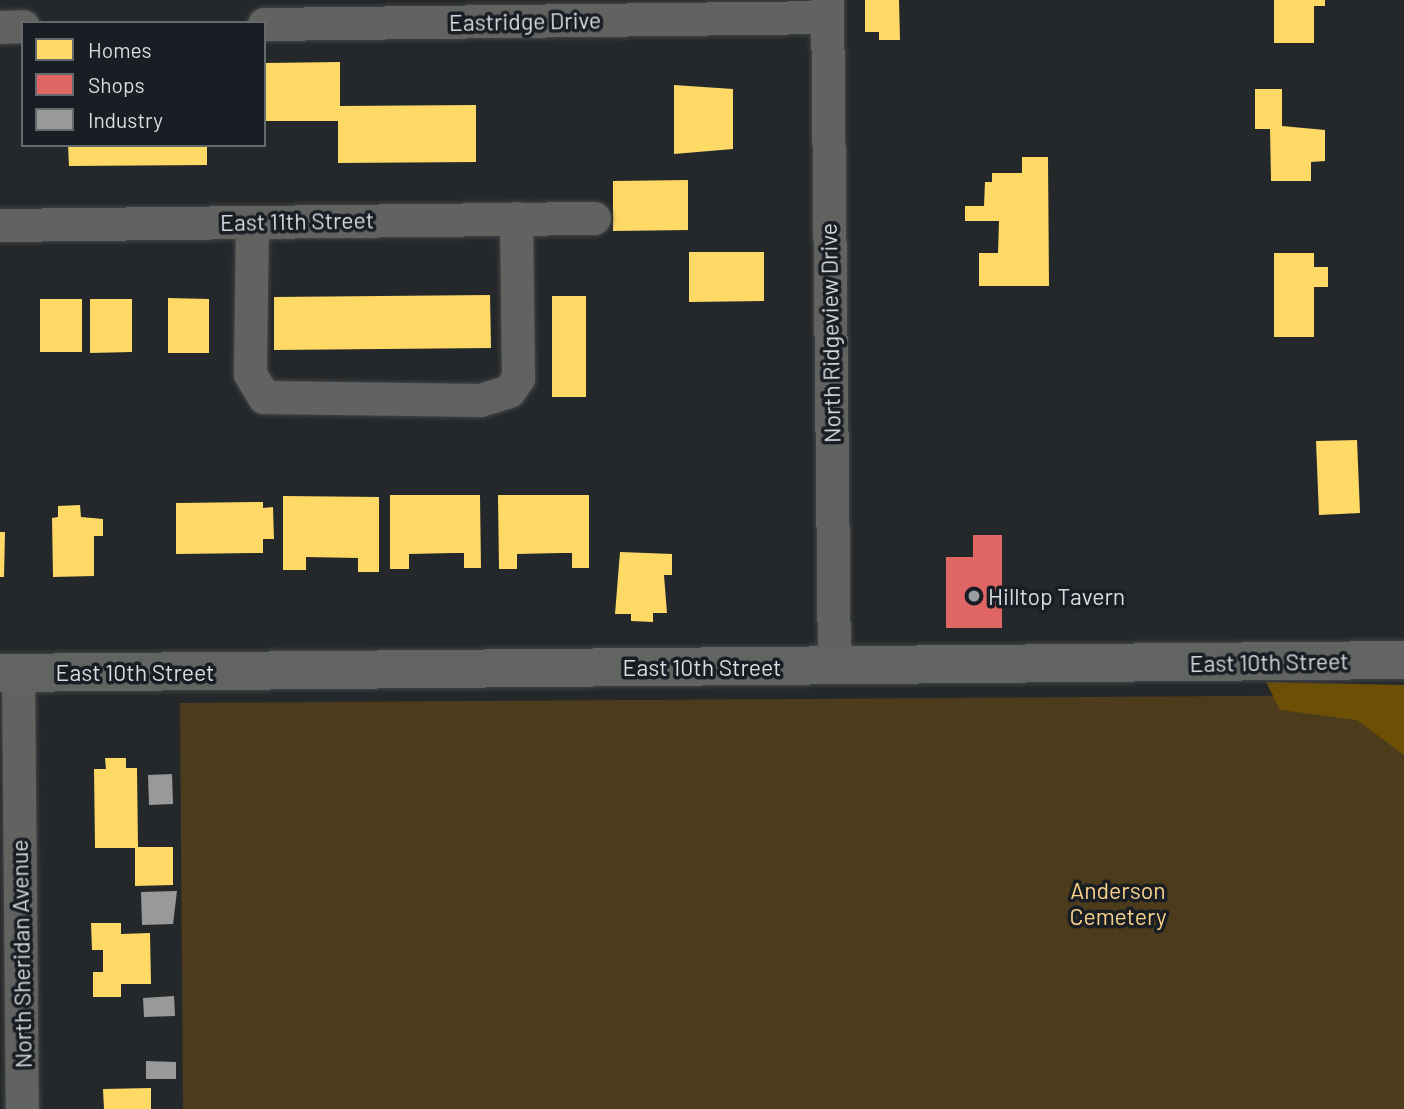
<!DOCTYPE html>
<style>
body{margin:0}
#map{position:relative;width:1404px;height:1109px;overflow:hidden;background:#25282b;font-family:Barlow,sans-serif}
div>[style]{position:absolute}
.green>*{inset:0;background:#4c3c1c}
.forest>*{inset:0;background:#6d5006}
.homes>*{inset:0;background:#ffd966}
.shops>*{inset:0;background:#e06666}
.industry>*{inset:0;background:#999}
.roads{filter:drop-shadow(0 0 2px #424547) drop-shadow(0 0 2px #424547)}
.minor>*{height:33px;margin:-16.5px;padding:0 16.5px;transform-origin:16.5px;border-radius:16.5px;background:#626261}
.major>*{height:38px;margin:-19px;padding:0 19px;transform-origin:19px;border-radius:19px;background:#626462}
.dots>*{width:19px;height:19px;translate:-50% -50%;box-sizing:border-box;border:4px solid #181e24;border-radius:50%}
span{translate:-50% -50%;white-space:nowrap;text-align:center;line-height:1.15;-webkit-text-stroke:7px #181e24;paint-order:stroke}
.street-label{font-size:23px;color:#d8dbe0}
.poi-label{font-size:23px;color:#d8dbe0}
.left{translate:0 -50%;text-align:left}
.park-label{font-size:23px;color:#f9d288}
.legend{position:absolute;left:21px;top:21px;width:245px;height:126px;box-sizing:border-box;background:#181e24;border:2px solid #656a6f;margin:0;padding:9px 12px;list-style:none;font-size:21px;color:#d8dbe0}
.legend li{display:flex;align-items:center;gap:14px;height:35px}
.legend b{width:35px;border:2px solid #656a6f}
</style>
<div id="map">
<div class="green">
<i style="clip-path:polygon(1404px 695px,1404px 1109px,183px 1109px,180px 703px)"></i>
</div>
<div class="forest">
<i style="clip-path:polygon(1266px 682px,1404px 685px,1404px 755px,1357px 720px,1280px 710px)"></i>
</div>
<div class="homes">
<i style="clip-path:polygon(865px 0,899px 0,900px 40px,879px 40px,879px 32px,865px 32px)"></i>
<i style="clip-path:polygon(1274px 0,1325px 0,1325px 6px,1314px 6px,1314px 43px,1274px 43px)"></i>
<i style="clip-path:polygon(340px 62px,340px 106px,476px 105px,476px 162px,338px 163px,338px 121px,264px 121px,264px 63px)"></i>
<i style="clip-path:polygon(674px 85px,733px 89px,733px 149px,674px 154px)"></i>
<i style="clip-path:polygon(1255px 89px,1282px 89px,1282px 126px,1325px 130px,1325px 161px,1311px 162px,1311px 181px,1271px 181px,1270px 129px,1255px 129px)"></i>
<i style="clip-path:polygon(68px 145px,207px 145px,207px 165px,69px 166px)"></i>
<i style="clip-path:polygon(1022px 157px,1048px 157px,1049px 286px,979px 286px,979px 253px,998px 253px,999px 221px,965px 221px,965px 206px,984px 206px,985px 182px,992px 182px,992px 173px,1022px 173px)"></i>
<i style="clip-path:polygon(688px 180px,688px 230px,613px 231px,613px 181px)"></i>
<i style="clip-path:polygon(689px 252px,764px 252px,764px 301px,689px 302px)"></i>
<i style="clip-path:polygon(1274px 253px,1314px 253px,1314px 267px,1328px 267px,1328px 287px,1314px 287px,1314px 337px,1274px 337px)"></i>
<i style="clip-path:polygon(490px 295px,491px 348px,274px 350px,274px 297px)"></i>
<i style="clip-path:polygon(552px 296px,586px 296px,586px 397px,552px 397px)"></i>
<i style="clip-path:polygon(168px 298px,209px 299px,209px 353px,168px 353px)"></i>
<i style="clip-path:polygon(40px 299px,82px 299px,82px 352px,40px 352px)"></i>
<i style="clip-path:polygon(90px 299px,132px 299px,132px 352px,90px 353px)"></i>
<i style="clip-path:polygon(1357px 440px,1360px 513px,1319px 515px,1316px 441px)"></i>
<i style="clip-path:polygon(390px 495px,480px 495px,481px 568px,464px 568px,464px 553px,453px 553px,409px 554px,409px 569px,390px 569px)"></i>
<i style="clip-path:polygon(498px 495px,589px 495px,589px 568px,572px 568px,572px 553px,561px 553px,517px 554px,517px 569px,499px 569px)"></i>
<i style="clip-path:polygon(283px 496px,379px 497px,379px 572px,358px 572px,358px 558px,306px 557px,306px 570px,283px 570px)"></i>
<i style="clip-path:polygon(263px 502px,263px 508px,273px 507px,274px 539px,263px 539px,263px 553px,176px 554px,176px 503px)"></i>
<i style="clip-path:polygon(80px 505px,81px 517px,103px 519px,103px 536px,94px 536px,94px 576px,53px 577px,52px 518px,58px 517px,58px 506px)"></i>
<i style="clip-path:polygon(0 532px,5px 532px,4px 577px,0 577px)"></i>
<i style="clip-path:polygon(620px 552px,672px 554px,672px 575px,664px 575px,667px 613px,653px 613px,653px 622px,631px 621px,631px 614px,615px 614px)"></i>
<i style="clip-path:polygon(105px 758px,126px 758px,126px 768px,137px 768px,138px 847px,173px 847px,173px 885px,135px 886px,135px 848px,95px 848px,94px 769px,106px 769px)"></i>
<i style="clip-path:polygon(91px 923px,121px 923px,121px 934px,150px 933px,151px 984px,121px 984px,121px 997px,93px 997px,93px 972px,103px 972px,103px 950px,92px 950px)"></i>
<i style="clip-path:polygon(151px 1088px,151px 1109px,104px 1109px,103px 1089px)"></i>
</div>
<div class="shops">
<i style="clip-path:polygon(973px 535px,1002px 535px,1002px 628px,946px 628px,946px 557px,973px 557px)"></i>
</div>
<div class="industry">
<i style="clip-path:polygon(172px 774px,173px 804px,149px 805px,148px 775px)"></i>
<i style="clip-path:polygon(177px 891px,173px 924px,142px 925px,141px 892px)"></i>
<i style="clip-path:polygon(174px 996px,175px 1016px,144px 1017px,143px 998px)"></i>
<i style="clip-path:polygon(146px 1061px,176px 1062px,176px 1079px,146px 1079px)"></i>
</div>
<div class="roads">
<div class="minor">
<i style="left:827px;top:0;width:666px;rotate:89.4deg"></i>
<i style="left:264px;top:24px;width:563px;rotate:-0.71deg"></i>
<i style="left:0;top:27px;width:23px;rotate:-2deg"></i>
<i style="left:252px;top:222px;width:152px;rotate:90.8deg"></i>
<i style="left:250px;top:374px;width:27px;rotate:59deg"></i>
<i style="left:264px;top:397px;width:216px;rotate:0.8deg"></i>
<i style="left:480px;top:400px;width:30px;rotate:-17deg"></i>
<i style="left:509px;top:391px;width:16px;rotate:-55deg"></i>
<i style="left:518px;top:378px;width:160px;rotate:-90.7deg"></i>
<i style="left:0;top:225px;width:594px;rotate:-0.68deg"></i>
<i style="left:18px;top:673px;width:436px;rotate:89.5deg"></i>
</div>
<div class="major">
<i style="left:0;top:673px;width:1404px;rotate:-0.53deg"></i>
</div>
</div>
<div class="dots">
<i style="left:974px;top:596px;background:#999ca1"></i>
</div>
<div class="street-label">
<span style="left:525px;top:21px;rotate:-1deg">Eastridge Drive</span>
<span style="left:297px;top:221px;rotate:-1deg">East 11th Street</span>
<span style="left:830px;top:333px;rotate:-91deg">North Ridgeview Drive</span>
<span style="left:1269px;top:662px;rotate:-1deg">East 10th Street</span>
<span style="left:702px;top:667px">East 10th Street</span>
<span style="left:135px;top:672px">East 10th Street</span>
<span style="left:21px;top:954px;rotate:-91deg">North Sheridan Avenue</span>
</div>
<div class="poi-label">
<span class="left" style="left:988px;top:596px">Hilltop Tavern</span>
</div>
<div class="park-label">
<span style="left:1118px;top:903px">Anderson<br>Cemetery</span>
</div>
<ul class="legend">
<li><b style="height:19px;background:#ffd966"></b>Homes</li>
<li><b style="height:19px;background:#e06666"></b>Shops</li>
<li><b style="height:19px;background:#999"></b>Industry</li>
</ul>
</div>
